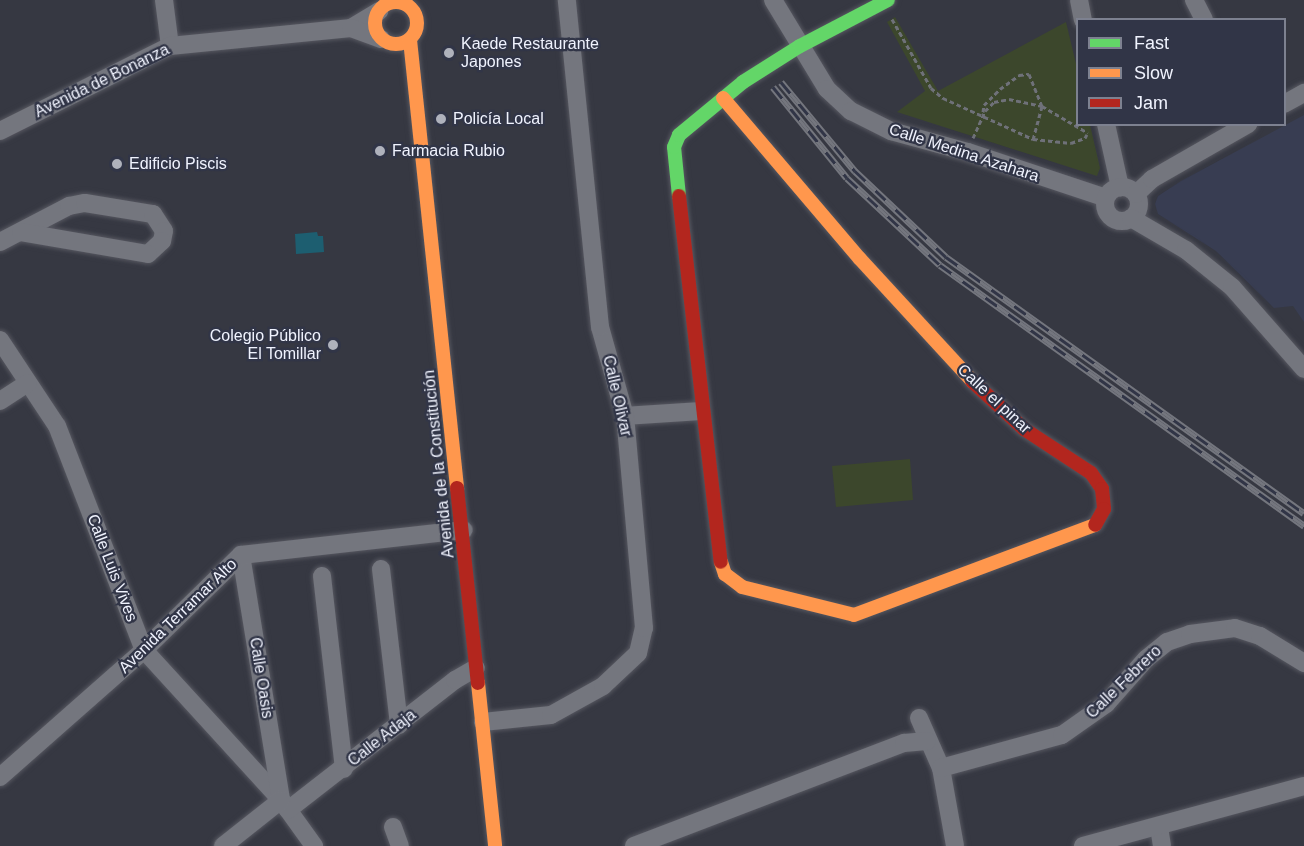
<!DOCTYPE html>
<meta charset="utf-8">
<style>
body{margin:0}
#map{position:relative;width:1304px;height:846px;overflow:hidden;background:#363842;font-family:Arial,sans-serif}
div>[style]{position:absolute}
.built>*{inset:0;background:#383d52}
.green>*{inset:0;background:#3c472c}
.water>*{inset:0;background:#1d5e70}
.path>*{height:3px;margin-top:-1.5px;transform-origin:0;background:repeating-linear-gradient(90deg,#6f7179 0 4.5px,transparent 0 7.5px)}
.roads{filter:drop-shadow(0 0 2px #565760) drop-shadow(0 0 2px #565760)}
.street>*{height:18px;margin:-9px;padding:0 9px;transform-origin:9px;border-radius:9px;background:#74767e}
.street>.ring{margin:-9px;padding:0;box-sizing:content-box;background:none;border:18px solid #74767e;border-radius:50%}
.fast>*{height:14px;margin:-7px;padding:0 7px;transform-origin:7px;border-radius:7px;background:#63d668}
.slow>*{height:14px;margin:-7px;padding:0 7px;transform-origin:7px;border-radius:7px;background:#ff974d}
.slow>.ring{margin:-7px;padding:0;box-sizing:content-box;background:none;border:14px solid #ff974d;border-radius:50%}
.jam>*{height:14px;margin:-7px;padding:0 7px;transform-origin:7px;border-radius:7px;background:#b3261e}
.rail>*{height:7px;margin-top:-3.5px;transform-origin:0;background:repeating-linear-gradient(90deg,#313547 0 14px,#74767e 0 28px);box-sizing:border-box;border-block:2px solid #74767e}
.dots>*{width:16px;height:16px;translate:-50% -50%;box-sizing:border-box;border:3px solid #313547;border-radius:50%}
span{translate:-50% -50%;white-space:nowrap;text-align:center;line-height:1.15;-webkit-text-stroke:4.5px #313547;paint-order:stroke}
.poi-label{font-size:16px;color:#f0f3fe}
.left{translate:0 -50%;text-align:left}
.right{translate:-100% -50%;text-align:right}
.street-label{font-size:16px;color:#f0f3fe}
.legend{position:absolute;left:1076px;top:18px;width:210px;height:108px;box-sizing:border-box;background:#313547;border:2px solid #7d8190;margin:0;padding:8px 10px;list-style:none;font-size:18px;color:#f0f3fe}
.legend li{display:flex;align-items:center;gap:12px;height:30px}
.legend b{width:30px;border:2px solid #7d8190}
</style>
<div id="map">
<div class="built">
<i style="clip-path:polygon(1304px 115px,1304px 322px,1293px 306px,1274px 308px,1216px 251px,1158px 214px,1155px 204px,1158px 196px,1181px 181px)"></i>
</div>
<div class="green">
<i style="clip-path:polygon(895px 17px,938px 91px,1066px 22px,1077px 68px,1078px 124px,1090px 125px,1100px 168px,1097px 176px,897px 112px,925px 91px,887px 22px)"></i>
<i style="clip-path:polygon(910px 459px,913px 500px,836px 507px,832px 466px)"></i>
</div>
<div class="water">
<i style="clip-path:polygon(317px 232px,318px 236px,323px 236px,324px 252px,296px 254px,295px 234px)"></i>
</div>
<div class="path">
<i style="left:892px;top:19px;width:79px;rotate:60.5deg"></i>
<i style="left:931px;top:88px;width:16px;rotate:40deg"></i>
<i style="left:943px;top:98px;width:99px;rotate:24.5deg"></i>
<i style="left:1033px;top:139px;width:38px;rotate:6deg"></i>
<i style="left:1071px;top:143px;width:15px;rotate:-20deg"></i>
<i style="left:1085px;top:138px;width:4px;rotate:-63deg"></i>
<i style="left:983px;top:112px;width:7px;rotate:-82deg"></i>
<i style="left:984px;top:105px;width:23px;rotate:-45deg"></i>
<i style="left:1000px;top:89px;width:24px;rotate:-36deg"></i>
<i style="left:1019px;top:75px;width:10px;rotate:-6deg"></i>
<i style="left:1029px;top:74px;width:35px;rotate:68deg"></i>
<i style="left:1042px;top:106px;width:34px;rotate:105deg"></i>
<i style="left:973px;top:138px;width:30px;rotate:-66deg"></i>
<i style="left:985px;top:111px;width:13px;rotate:-45deg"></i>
<i style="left:994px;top:102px;width:15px;rotate:-11deg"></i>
<i style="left:1009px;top:99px;width:34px;rotate:12deg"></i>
<i style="left:1042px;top:106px;width:53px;rotate:30.4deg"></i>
</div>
<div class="roads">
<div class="street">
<i style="left:164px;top:0;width:46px;rotate:82.6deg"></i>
<i style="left:773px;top:0;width:104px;rotate:58.8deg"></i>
<i style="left:827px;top:89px;width:33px;rotate:43deg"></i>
<i style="left:851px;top:111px;width:45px;rotate:26.6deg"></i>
<i style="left:891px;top:131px;width:80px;rotate:15.3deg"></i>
<i style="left:968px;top:152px;width:145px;rotate:18.4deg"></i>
<i style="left:1079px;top:0;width:20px;rotate:79deg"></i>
<i style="left:1194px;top:0;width:22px;rotate:63deg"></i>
<i style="left:351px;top:28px;width:33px;rotate:-31deg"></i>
<i style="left:1284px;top:104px;width:23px;rotate:-29deg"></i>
<i style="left:1106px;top:124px;width:65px;rotate:77.5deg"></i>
<i style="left:0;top:131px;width:190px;rotate:-26.6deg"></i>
<i style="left:170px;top:46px;width:182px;rotate:-5.7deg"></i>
<i style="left:351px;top:28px;width:32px;rotate:20deg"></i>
<i class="ring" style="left:1105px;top:187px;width:16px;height:16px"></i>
<i style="left:1136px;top:194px;width:22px;rotate:-43deg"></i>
<i style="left:1152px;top:179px;width:111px;rotate:-29.8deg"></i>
<i style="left:1131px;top:218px;width:64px;rotate:30.2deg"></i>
<i style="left:1186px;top:250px;width:59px;rotate:38.8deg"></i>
<i style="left:1232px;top:287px;width:109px;rotate:48.7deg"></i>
<i style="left:0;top:242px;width:78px;rotate:-27.6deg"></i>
<i style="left:69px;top:206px;width:16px;rotate:-11deg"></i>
<i style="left:85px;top:203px;width:69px;rotate:9.2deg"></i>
<i style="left:153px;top:214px;width:20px;rotate:57deg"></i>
<i style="left:164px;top:231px;width:10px;rotate:101deg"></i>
<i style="left:162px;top:241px;width:19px;rotate:137deg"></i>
<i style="left:148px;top:254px;width:129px;rotate:-170.2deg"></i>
<i style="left:0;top:340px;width:103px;rotate:56.5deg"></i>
<i style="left:57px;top:426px;width:240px;rotate:68.8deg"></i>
<i style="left:144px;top:650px;width:203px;rotate:47.6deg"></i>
<i style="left:281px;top:800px;width:57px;rotate:54.3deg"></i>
<i style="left:0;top:401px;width:33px;rotate:-33deg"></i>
<i style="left:625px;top:416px;width:75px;rotate:-3.8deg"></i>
<i style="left:241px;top:555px;width:248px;rotate:80.7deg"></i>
<i style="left:381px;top:569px;width:157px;rotate:83.4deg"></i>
<i style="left:322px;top:576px;width:194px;rotate:83.5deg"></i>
<i style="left:919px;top:718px;width:55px;rotate:66.3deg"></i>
<i style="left:941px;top:768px;width:79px;rotate:79.8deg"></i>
<i style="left:483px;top:722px;width:68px;rotate:-5.9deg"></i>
<i style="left:551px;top:715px;width:60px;rotate:-29.1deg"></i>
<i style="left:603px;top:686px;width:48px;rotate:-43.3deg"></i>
<i style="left:638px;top:653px;width:26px;rotate:-77deg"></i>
<i style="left:644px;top:628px;width:213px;rotate:-95.1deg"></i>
<i style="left:625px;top:416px;width:92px;rotate:-105.7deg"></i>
<i style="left:600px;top:327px;width:329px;rotate:-95.8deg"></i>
<i style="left:941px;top:768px;width:125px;rotate:-15.3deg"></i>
<i style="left:1062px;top:735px;width:54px;rotate:-35.2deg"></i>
<i style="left:1106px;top:704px;width:60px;rotate:-48.4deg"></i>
<i style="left:1146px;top:659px;width:27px;rotate:-39deg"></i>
<i style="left:1167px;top:642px;width:24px;rotate:-19deg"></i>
<i style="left:1190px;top:634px;width:45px;rotate:-7.6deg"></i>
<i style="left:1235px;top:628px;width:26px;rotate:18deg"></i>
<i style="left:1260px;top:636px;width:52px;rotate:31.5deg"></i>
<i style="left:0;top:777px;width:192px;rotate:-41.4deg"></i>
<i style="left:144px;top:650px;width:136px;rotate:-44.4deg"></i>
<i style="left:241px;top:555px;width:224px;rotate:-6.4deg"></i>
<i style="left:288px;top:810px;width:212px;rotate:-37.9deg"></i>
<i style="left:455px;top:680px;width:24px;rotate:-30deg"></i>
<i style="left:393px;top:827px;width:20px;rotate:70deg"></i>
<i style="left:1159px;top:827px;width:19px;rotate:81deg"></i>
<i style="left:223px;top:846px;width:74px;rotate:-38.4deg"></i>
<i style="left:634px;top:846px;width:289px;rotate:-20.9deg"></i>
<i style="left:904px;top:743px;width:23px;rotate:-5deg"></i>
<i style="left:1083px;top:846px;width:229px;rotate:-15.2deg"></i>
</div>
<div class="fast">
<i style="left:679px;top:196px;width:49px;rotate:-95.8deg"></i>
<i style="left:674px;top:147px;width:13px;rotate:-67deg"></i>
<i style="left:679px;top:135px;width:83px;rotate:-39.6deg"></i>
<i style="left:743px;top:82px;width:67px;rotate:-32.3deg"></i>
<i style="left:800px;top:46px;width:99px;rotate:-27.6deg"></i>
</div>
<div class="slow">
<i class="ring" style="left:375px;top:2px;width:28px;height:28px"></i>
<i style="left:410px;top:40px;width:450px;rotate:84deg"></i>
<i style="left:723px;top:98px;width:211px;rotate:49.6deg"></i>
<i style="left:860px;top:259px;width:166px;rotate:47.4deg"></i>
<i style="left:721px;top:562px;width:13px;rotate:72deg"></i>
<i style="left:725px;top:574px;width:21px;rotate:37deg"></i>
<i style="left:742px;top:587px;width:115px;rotate:14deg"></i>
<i style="left:854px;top:615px;width:257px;rotate:-20.5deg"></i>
<i style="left:478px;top:683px;width:164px;rotate:84deg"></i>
</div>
<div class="jam">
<i style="left:679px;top:196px;width:368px;rotate:83.5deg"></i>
<i style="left:972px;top:381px;width:71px;rotate:42.7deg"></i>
<i style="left:1024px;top:429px;width:80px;rotate:33.3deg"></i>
<i style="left:1091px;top:473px;width:19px;rotate:55deg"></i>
<i style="left:1102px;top:489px;width:20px;rotate:84deg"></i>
<i style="left:1104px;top:509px;width:18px;rotate:119deg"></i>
<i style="left:457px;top:488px;width:196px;rotate:83.9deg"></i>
</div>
</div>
<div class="rail">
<i style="left:781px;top:82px;width:116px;rotate:50.3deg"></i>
<i style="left:855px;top:171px;width:125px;rotate:43.4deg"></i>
<i style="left:946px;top:257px;width:440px;rotate:35.6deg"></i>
<i style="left:773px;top:87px;width:117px;rotate:50.9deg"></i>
<i style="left:847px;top:178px;width:127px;rotate:43.1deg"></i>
<i style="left:940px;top:265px;width:448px;rotate:35.6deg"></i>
</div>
<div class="dots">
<i style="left:449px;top:53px;background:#afb2bc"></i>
<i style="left:441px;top:119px;background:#afb2bc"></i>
<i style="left:380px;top:151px;background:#afb2bc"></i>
<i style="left:117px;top:164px;background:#afb2bc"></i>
<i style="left:333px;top:345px;background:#afb2bc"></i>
</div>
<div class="poi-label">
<span class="left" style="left:461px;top:53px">Kaede Restaurante<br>Japones</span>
<span class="left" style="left:453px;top:119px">Policía Local</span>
<span class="left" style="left:392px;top:151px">Farmacia Rubio</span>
<span class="left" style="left:129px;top:164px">Edificio Piscis</span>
<span class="right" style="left:321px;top:345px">Colegio Público<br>El Tomillar</span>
</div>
<div class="street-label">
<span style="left:102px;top:81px;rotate:-26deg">Avenida de Bonanza</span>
<span style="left:964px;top:153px;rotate:18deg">Calle Medina Azahara</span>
<span style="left:617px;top:396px;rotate:77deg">Calle Olivar</span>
<span style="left:994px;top:399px;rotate:43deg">Calle el pinar</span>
<span style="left:439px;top:464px;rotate:-96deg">Avenida de la Constitución</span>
<span style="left:112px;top:568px;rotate:69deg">Calle Luis Vives</span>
<span style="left:178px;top:616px;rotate:-44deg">Avenida Terramar Alto</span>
<span style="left:261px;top:678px;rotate:81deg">Calle Oasis</span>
<span style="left:1124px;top:682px;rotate:-44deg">Calle Febrero</span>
<span style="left:382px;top:738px;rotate:-38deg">Calle Adaja</span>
</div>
<ul class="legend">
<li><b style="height:8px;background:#63d668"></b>Fast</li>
<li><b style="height:8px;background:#ff974d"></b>Slow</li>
<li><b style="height:8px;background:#b3261e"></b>Jam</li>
</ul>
</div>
